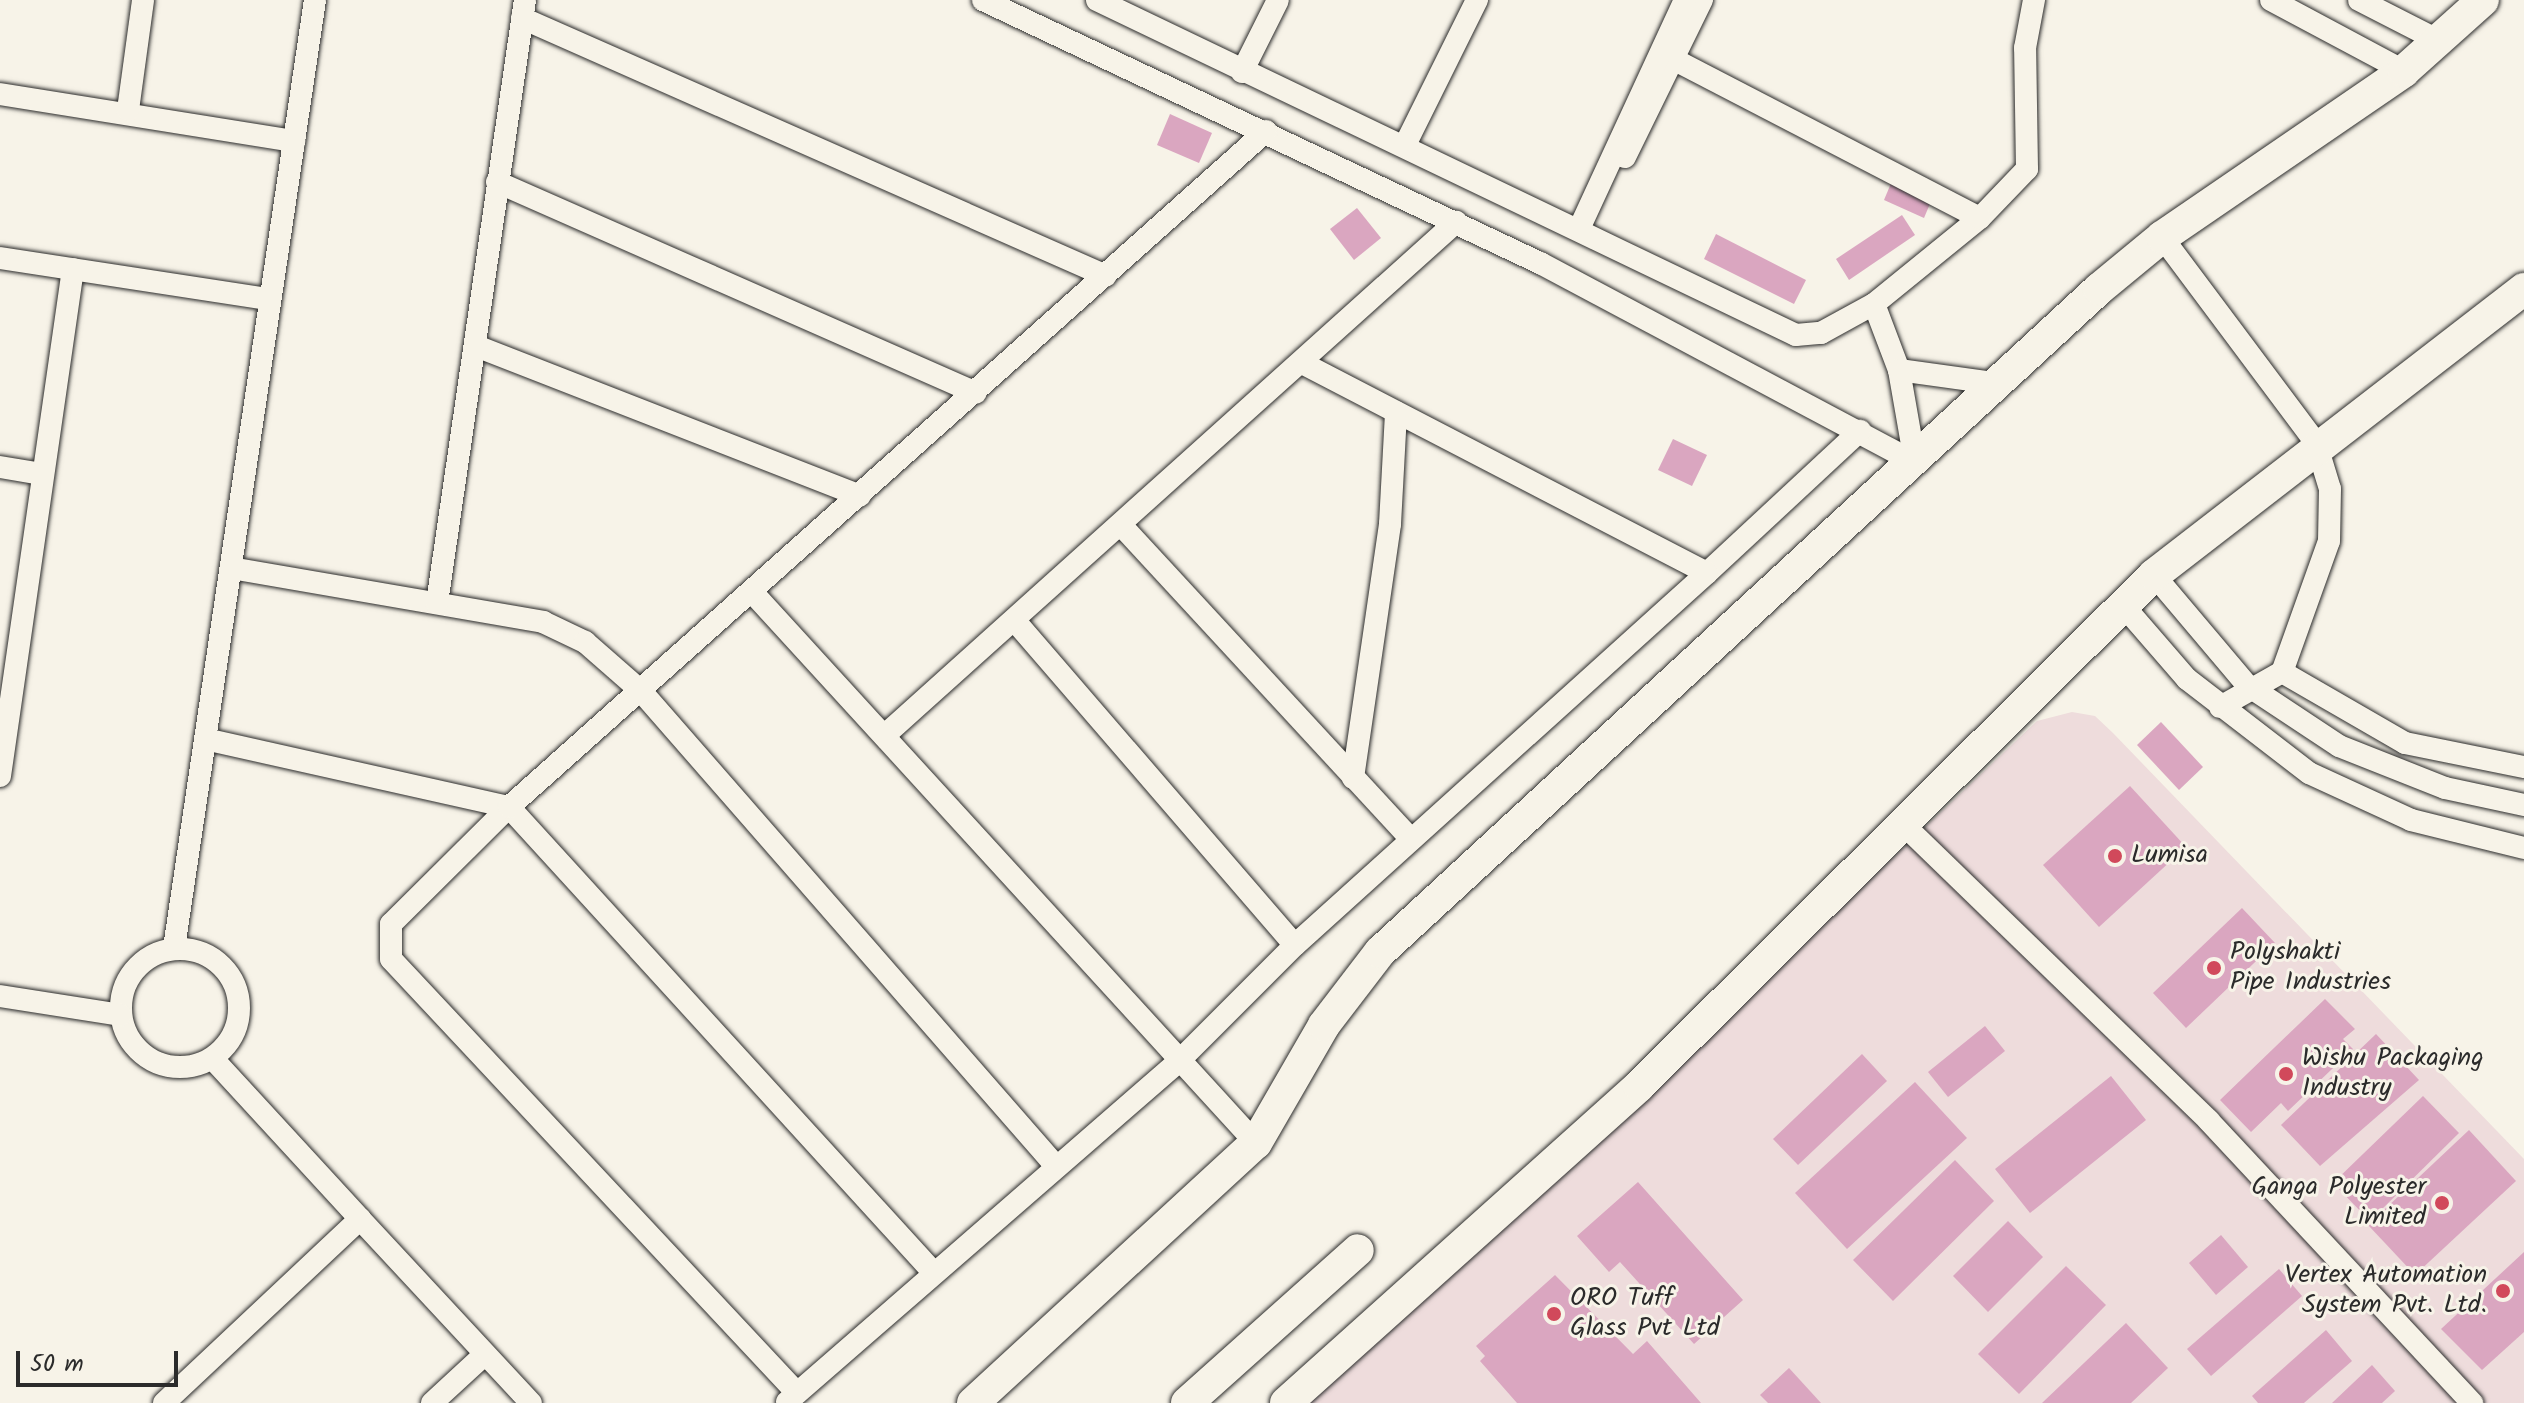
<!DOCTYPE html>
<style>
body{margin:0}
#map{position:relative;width:2524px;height:1403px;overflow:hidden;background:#f7f3e8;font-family:Kalam,sans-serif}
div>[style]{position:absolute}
.built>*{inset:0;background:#eedcdc}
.building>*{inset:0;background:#daa6c0}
.roads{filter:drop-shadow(0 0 2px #2b2b2b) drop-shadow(0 0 2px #2b2b2b)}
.street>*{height:22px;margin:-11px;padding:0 11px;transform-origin:11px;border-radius:11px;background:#f7f3e8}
.street>.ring{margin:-11px;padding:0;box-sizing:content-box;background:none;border:22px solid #f7f3e8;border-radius:50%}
.secondary>*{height:32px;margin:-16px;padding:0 16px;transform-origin:16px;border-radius:16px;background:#f7f3e8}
.dots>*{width:22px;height:22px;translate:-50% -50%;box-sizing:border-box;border:4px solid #f7f3e8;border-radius:50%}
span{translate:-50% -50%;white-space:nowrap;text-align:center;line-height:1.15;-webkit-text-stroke:6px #f7f3e8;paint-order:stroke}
.poi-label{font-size:26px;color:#2b2b2b}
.left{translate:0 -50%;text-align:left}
.right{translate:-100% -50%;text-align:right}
.scale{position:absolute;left:16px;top:1351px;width:162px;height:36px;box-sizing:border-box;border:4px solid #2b2b2b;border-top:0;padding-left:10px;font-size:24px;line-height:28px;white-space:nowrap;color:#2b2b2b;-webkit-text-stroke:6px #f7f3e8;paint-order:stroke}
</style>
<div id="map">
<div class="built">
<i style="clip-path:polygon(2072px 712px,2095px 716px,2113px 733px,2524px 1159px,2524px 1403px,1297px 1403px,1635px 1102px,2037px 721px)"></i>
</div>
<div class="building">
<i style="clip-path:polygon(1170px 114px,1212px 133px,1199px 163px,1157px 145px)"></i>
<i style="clip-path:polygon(1892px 181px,1932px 199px,1924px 218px,1884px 200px)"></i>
<i style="clip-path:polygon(1357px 208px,1381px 238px,1354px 260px,1330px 229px)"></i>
<i style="clip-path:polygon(1902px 215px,1915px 235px,1849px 280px,1836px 259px)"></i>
<i style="clip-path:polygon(1716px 234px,1806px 280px,1794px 304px,1704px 259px)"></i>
<i style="clip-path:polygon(1673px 439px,1707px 455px,1692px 486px,1658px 470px)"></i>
<i style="clip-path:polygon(2161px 722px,2203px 767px,2179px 790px,2137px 745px)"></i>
<i style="clip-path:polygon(2130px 786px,2186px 847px,2099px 927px,2043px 865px)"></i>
<i style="clip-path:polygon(2242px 908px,2275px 943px,2186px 1028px,2153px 993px)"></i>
<i style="clip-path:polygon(2325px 999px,2355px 1029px,2343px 1039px,2353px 1049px,2288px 1111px,2281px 1103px,2251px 1132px,2220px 1100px)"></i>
<i style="clip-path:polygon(1985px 1026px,2005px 1051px,1948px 1097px,1928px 1072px)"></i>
<i style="clip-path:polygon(2376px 1034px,2419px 1080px,2320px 1166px,2281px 1125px)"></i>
<i style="clip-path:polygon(1862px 1054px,1887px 1081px,1798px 1165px,1773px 1139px)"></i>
<i style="clip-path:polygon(2111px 1076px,2146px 1120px,2030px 1213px,1995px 1169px)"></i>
<i style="clip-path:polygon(1915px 1082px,1967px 1138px,1847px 1249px,1795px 1193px)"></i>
<i style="clip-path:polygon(2423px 1096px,2459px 1133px,2370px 1221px,2333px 1183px)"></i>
<i style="clip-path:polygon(2469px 1130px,2516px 1181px,2415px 1275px,2368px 1225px)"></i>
<i style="clip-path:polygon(1955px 1160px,1994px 1201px,1893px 1301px,1853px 1260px)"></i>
<i style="clip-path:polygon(1638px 1182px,1743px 1300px,1694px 1344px,1620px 1262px,1609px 1272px,1577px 1236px)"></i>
<i style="clip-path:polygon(2008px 1221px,2043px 1257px,1988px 1312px,1953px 1276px)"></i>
<i style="clip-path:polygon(2221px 1235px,2248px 1267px,2216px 1295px,2189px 1263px)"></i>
<i style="clip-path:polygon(2524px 1252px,2524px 1332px,2482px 1370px,2441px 1329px)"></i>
<i style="clip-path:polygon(2066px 1266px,2106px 1305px,2019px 1394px,1978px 1354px)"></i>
<i style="clip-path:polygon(2279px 1269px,2302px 1296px,2211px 1376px,2187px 1349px)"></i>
<i style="clip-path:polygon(1555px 1275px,1633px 1354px,1647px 1341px,1701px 1403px,1517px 1403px,1480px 1361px,1485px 1356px,1476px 1346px)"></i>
<i style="clip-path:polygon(2126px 1323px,2168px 1368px,2131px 1403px,2042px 1403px)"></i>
<i style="clip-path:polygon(2326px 1330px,2352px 1361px,2304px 1403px,2258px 1403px,2252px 1396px)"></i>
<i style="clip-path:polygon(2372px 1365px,2395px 1391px,2382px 1403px,2332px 1403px)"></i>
<i style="clip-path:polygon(1789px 1368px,1821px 1403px,1768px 1403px,1760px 1395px)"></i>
</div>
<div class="roads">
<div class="street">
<i style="left:983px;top:0;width:616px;rotate:25.28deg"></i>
<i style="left:1540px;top:263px;width:425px;rotate:28deg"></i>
<i style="left:1097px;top:0;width:775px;rotate:25.61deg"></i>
<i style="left:1796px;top:335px;width:25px;rotate:-5deg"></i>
<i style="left:1821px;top:333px;width:60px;rotate:-28.7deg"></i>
<i style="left:1874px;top:304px;width:136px;rotate:-39.1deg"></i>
<i style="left:1980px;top:218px;width:68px;rotate:-46.2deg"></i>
<i style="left:2027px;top:169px;width:121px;rotate:-90.9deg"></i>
<i style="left:2025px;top:48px;width:49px;rotate:-79.4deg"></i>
<i style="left:2271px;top:0;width:151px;rotate:28.1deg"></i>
<i style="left:2359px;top:0;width:92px;rotate:27.1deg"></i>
<i style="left:522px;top:18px;width:638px;rotate:23.83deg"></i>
<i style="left:1675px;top:60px;width:343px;rotate:27.4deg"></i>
<i style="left:1242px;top:72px;width:80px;rotate:-63.4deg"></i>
<i style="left:0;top:94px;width:298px;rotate:9.1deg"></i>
<i style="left:128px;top:110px;width:111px;rotate:-82.2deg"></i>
<i style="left:1405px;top:145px;width:162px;rotate:-63.6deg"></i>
<i style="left:1625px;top:157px;width:175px;rotate:-63.9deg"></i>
<i style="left:497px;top:182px;width:523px;rotate:23.77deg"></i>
<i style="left:1579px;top:229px;width:252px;rotate:-65.2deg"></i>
<i style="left:2162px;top:237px;width:257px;rotate:53.2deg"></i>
<i style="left:2316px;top:443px;width:48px;rotate:73.1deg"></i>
<i style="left:2330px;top:489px;width:52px;rotate:91.1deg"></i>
<i style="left:2329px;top:541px;width:139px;rotate:109.7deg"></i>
<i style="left:0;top:258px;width:272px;rotate:8.7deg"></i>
<i style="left:1874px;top:304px;width:71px;rotate:69.3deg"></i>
<i style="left:1899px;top:370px;width:93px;rotate:80.1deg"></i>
<i style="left:476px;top:346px;width:412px;rotate:21.3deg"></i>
<i style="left:1899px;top:370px;width:102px;rotate:7.9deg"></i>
<i style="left:0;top:467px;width:43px;rotate:9.5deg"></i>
<i style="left:1122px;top:526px;width:426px;rotate:47.3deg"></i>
<i style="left:231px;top:568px;width:317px;rotate:9.8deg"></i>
<i style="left:543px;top:622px;width:47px;rotate:25.5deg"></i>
<i style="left:585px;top:642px;width:74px;rotate:41.2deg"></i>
<i style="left:641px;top:691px;width:629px;rotate:48.87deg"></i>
<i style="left:1707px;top:573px;width:209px;rotate:-42.9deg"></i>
<i style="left:2154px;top:575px;width:144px;rotate:49.8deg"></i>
<i style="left:2247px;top:685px;width:110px;rotate:33.5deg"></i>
<i style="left:2339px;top:746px;width:114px;rotate:21.6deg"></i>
<i style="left:2445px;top:788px;width:81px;rotate:12.1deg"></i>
<i style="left:753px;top:593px;width:745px;rotate:47.56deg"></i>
<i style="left:437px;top:603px;width:609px;rotate:-81.7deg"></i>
<i style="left:2122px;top:604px;width:99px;rotate:49.1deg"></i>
<i style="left:2187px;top:679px;width:154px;rotate:37.6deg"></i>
<i style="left:2309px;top:773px;width:112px;rotate:24.7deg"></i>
<i style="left:2411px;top:820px;width:116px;rotate:13.9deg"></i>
<i style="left:1015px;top:621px;width:428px;rotate:49.2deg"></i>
<i style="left:2220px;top:707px;width:71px;rotate:-29.4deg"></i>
<i style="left:2282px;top:672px;width:142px;rotate:30deg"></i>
<i style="left:2405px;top:743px;width:121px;rotate:11.4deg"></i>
<i style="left:885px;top:735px;width:768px;rotate:-41.94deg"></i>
<i style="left:209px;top:740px;width:307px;rotate:12.6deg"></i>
<i style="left:509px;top:807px;width:629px;rotate:47.64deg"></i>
<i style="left:0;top:776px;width:512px;rotate:-81.81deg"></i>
<i style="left:1353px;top:778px;width:257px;rotate:-81.7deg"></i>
<i style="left:1390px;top:524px;width:112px;rotate:-86.9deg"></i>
<i style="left:1906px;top:827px;width:422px;rotate:44.1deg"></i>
<i style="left:2209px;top:1121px;width:386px;rotate:47deg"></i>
<i style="left:174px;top:948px;width:958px;rotate:-81.54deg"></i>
<i class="ring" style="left:121px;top:949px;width:96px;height:96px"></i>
<i style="left:0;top:996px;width:122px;rotate:8.9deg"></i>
<i style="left:213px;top:1059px;width:217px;rotate:47.4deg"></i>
<i style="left:797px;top:1393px;width:594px;rotate:-133.09deg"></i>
<i style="left:391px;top:959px;width:35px;rotate:-90deg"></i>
<i style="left:391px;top:924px;width:166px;rotate:-44.8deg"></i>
<i style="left:509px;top:807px;width:1015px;rotate:-41.76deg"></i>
<i style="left:787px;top:1402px;width:518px;rotate:-41.01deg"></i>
<i style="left:1178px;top:1062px;width:165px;rotate:-45deg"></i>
<i style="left:1295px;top:945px;width:555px;rotate:-42.08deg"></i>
<i style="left:1707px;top:573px;width:454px;rotate:-152.6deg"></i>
<i style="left:164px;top:1403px;width:269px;rotate:-43.2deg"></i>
<i style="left:360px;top:1219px;width:251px;rotate:47.1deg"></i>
<i style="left:432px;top:1403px;width:71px;rotate:-42.7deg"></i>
</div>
<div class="secondary">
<i style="left:973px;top:1403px;width:384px;rotate:-42.6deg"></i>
<i style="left:1256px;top:1143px;width:136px;rotate:-60deg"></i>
<i style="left:1324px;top:1025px;width:92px;rotate:-52.5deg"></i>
<i style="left:1380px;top:952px;width:978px;rotate:-42.68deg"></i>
<i style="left:2099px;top:289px;width:82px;rotate:-39.5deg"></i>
<i style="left:2162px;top:237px;width:293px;rotate:-34.4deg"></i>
<i style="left:2404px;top:71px;width:106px;rotate:-41.9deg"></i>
<i style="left:1187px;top:1403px;width:229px;rotate:-41.8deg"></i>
<i style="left:1286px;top:1403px;width:474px;rotate:-41.9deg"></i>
<i style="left:1639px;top:1086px;width:725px;rotate:-44.78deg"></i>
<i style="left:2154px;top:575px;width:468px;rotate:-37.7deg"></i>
</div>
</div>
<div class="dots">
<i style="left:2115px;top:856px;background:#d1495b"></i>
<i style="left:2214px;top:968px;background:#d1495b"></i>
<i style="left:2286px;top:1074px;background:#d1495b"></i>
<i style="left:2442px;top:1203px;background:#d1495b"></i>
<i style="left:2503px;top:1291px;background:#d1495b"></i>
<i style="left:1554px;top:1314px;background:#d1495b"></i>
</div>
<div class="poi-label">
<span class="left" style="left:2131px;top:856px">Lumisa</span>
<span class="left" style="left:2230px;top:968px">Polyshakti<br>Pipe Industries</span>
<span class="left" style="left:2302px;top:1074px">Wishu Packaging<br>Industry</span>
<span class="right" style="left:2426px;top:1203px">Ganga Polyester<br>Limited</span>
<span class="right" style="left:2487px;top:1291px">Vertex Automation<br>System Pvt. Ltd.</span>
<span class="left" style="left:1570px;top:1314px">ORO Tuff<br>Glass Pvt Ltd</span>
</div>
<div class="scale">50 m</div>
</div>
